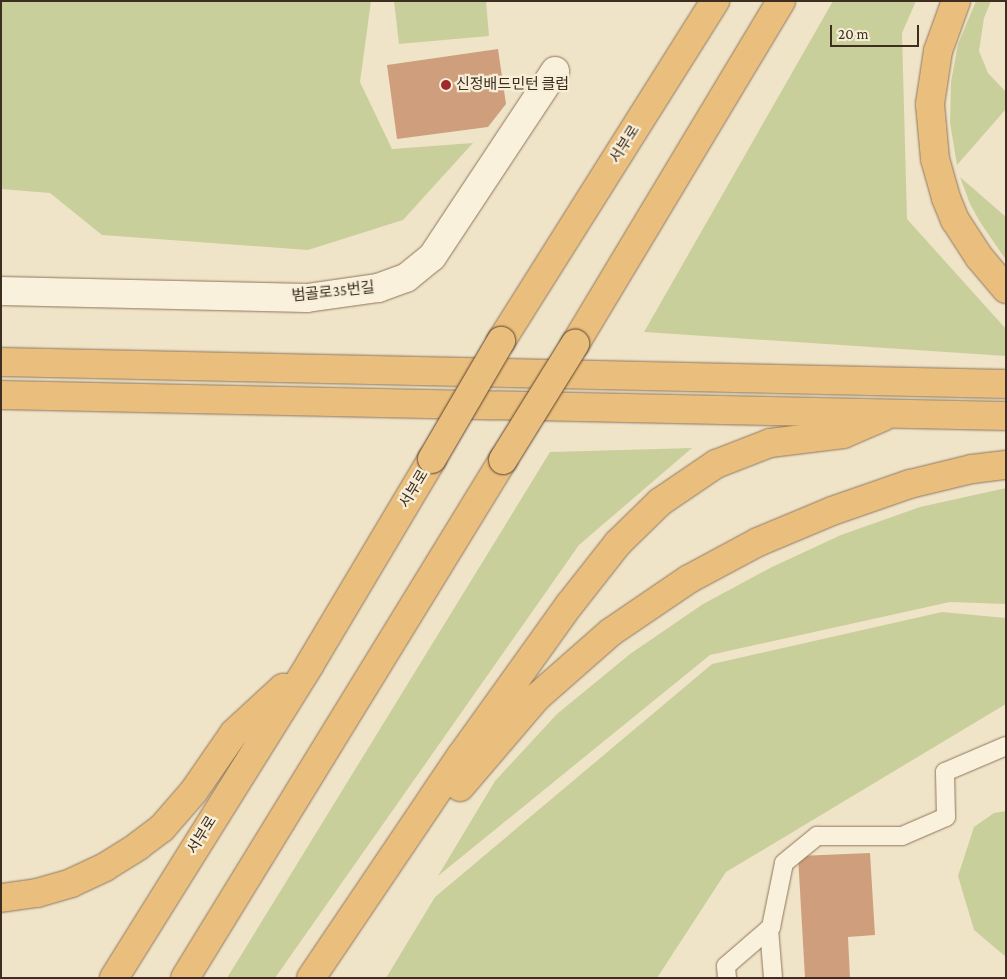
<!DOCTYPE html>
<meta charset="utf-8">
<style>
body{margin:0}
#map{position:relative;width:1007px;height:979px;overflow:hidden;background:#f0e4c8;font-family:"Crimson Pro","Noto Sans KR",serif}
div>[style]{position:absolute}
.green>*{inset:0;background:#c9cf9b}
.building>*{inset:0;background:#cf9f7d}
.roads{filter:drop-shadow(0 0 1px #8d765c) drop-shadow(0 0 1px #8d765c)}
.service>*{height:18px;margin:-9px;padding:0 9px;transform-origin:9px;border-radius:9px;background:#faf1dc}
.minor>*{height:28px;margin:-14px;padding:0 14px;transform-origin:14px;border-radius:14px;background:#faf1dc}
.trunk>*{height:28px;margin:-14px;padding:0 14px;transform-origin:14px;border-radius:14px;background:#eabe7c}
.bridges{filter:drop-shadow(0 0 1px #5b4430) drop-shadow(0 0 1px #5b4430)}
.trunk-bridge>*{height:28px;margin:-14px;padding:0 14px;transform-origin:14px;border-radius:14px;background:#eabe7c}
.dots>*{width:14px;height:14px;translate:-50% -50%;box-sizing:border-box;border:2px solid #f7eed8;border-radius:50%}
span{translate:-50% -50%;white-space:nowrap;text-align:center;line-height:1.15;-webkit-text-stroke:4.5px #f7eed8;paint-order:stroke}
.poi-label{font-size:15px;color:#3d2e20}
.left{translate:0 -50%;text-align:left}
.street-label{font-size:15px;color:#3d2e20}
.frame{position:absolute;inset:0;border:2px solid #3d2e20;pointer-events:none}
.scale{position:absolute;left:830px;top:25px;width:89px;height:22px;box-sizing:border-box;border:2px solid #3d2e20;border-top:0;padding-left:6px;font-size:15px;line-height:18px;white-space:nowrap;color:#3d2e20;-webkit-text-stroke:4px #f7eed8;paint-order:stroke}
</style>
<div id="map">
<div class="green">
<i style="clip-path:polygon(1px 1px,371px 1px,360px 82px,392px 149px,473px 143px,403px 220px,308px 250px,102px 235px,50px 193px,1px 189px)"></i>
<i style="clip-path:polygon(394px 1px,486px 1px,489px 36px,399px 44px)"></i>
<i style="clip-path:polygon(833px 1px,916px 1px,902px 33px,907px 219px,1006px 329px,1006px 356px,644px 332px)"></i>
<i style="clip-path:polygon(976px 1px,991px 1px,984px 18px,979px 51px,988px 73px,1006px 92px,1006px 109px,957px 165px,950px 123px,951px 82px,958px 44px)"></i>
<i style="clip-path:polygon(960px 177px,1006px 217px,1006px 260px,980px 222px,970px 204px)"></i>
<i style="clip-path:polygon(692px 448px,579px 545px,275px 978px,227px 978px,550px 452px)"></i>
<i style="clip-path:polygon(1006px 488px,1006px 604px,950px 602px,710px 655px,438px 876px,495px 781px,557px 714px,630px 654px,703px 604px,772px 567px,841px 535px,920px 507px)"></i>
<i style="clip-path:polygon(942px 612px,1006px 618px,1006px 704px,726px 872px,657px 978px,386px 978px,435px 897px,712px 664px)"></i>
<i style="clip-path:polygon(1006px 811px,1006px 957px,974px 930px,958px 876px,974px 827px,994px 813px)"></i>
</div>
<div class="building">
<i style="clip-path:polygon(498px 49px,506px 104px,488px 127px,397px 139px,387px 65px)"></i>
<i style="clip-path:polygon(870px 853px,875px 935px,848px 937px,850px 978px,805px 978px,798px 856px)"></i>
</div>
<div class="roads">
<div class="service">
<i style="left:769px;top:929px;width:49px;rotate:85.3deg"></i>
<i style="left:727px;top:978px;width:12px;rotate:-95deg"></i>
<i style="left:726px;top:966px;width:60px;rotate:-40.9deg"></i>
<i style="left:771px;top:927px;width:65px;rotate:-78.5deg"></i>
<i style="left:784px;top:863px;width:43px;rotate:-39.3deg"></i>
<i style="left:817px;top:836px;width:85px"></i>
<i style="left:902px;top:836px;width:48px;rotate:-23.4deg"></i>
<i style="left:946px;top:817px;width:45px;rotate:-91.3deg"></i>
<i style="left:945px;top:772px;width:66px;rotate:-23.1deg"></i>
</div>
<div class="minor">
<i style="left:1px;top:291px;width:306px;rotate:1.3deg"></i>
<i style="left:307px;top:298px;width:72px;rotate:-8deg"></i>
<i style="left:378px;top:288px;width:30px;rotate:-20deg"></i>
<i style="left:406px;top:278px;width:33px;rotate:-39deg"></i>
<i style="left:432px;top:257px;width:223px;rotate:-56.5deg"></i>
</div>
<div class="trunk">
<i style="left:956px;top:1px;width:53px;rotate:109.8deg"></i>
<i style="left:938px;top:51px;width:54px;rotate:98.6deg"></i>
<i style="left:930px;top:104px;width:55px;rotate:84.8deg"></i>
<i style="left:935px;top:159px;width:41px;rotate:74.2deg"></i>
<i style="left:946px;top:198px;width:24px;rotate:68deg"></i>
<i style="left:955px;top:220px;width:44px;rotate:57deg"></i>
<i style="left:979px;top:257px;width:42px;rotate:49.8deg"></i>
<i style="left:501px;top:341px;width:402px;rotate:-57.8deg"></i>
<i style="left:575px;top:344px;width:400px;rotate:-59deg"></i>
<i style="left:1px;top:362px;width:1005px;rotate:1.25deg"></i>
<i style="left:1px;top:395px;width:1005px;rotate:1.2deg"></i>
<i style="left:460px;top:787px;width:118px;rotate:-49.5deg"></i>
<i style="left:537px;top:697px;width:98px;rotate:-41.3deg"></i>
<i style="left:611px;top:632px;width:94px;rotate:-34.2deg"></i>
<i style="left:689px;top:579px;width:78px;rotate:-28.2deg"></i>
<i style="left:758px;top:542px;width:80px;rotate:-22.7deg"></i>
<i style="left:832px;top:511px;width:83px;rotate:-19.1deg"></i>
<i style="left:910px;top:484px;width:64px;rotate:-13.6deg"></i>
<i style="left:972px;top:469px;width:34px;rotate:-7deg"></i>
<i style="left:1px;top:898px;width:36px;rotate:-8deg"></i>
<i style="left:37px;top:893px;width:35px;rotate:-16deg"></i>
<i style="left:71px;top:883px;width:38px;rotate:-25deg"></i>
<i style="left:105px;top:867px;width:39px;rotate:-32deg"></i>
<i style="left:138px;top:846px;width:30px;rotate:-37deg"></i>
<i style="left:162px;top:828px;width:49px;rotate:-49.1deg"></i>
<i style="left:194px;top:791px;width:70px;rotate:-55.4deg"></i>
<i style="left:234px;top:733px;width:67px;rotate:-42.6deg"></i>
<i style="left:114px;top:978px;width:370px;rotate:-58deg"></i>
<i style="left:310px;top:664px;width:239px;rotate:-59.2deg"></i>
<i style="left:185px;top:978px;width:608px;rotate:-58.45deg"></i>
<i style="left:311px;top:978px;width:268px;rotate:-56deg"></i>
<i style="left:461px;top:756px;width:187px;rotate:-54.4deg"></i>
<i style="left:570px;top:604px;width:78px;rotate:-51.8deg"></i>
<i style="left:618px;top:543px;width:59px;rotate:-44.3deg"></i>
<i style="left:660px;top:502px;width:68px;rotate:-34.2deg"></i>
<i style="left:716px;top:464px;width:58px;rotate:-21.3deg"></i>
<i style="left:770px;top:443px;width:74px;rotate:-7deg"></i>
<i style="left:843px;top:434px;width:43px;rotate:-23deg"></i>
</div>
</div>
<div class="bridges">
<div class="trunk-bridge">
<i style="left:432px;top:459px;width:137px;rotate:-59.7deg"></i>
<i style="left:503px;top:460px;width:137px;rotate:-58.2deg"></i>
</div>
</div>
<div class="dots">
<i style="left:446px;top:85px;background:#9e2a2b"></i>
</div>
<div class="poi-label">
<span class="left" style="left:456px;top:85px">신정배드민턴 클럽</span>
</div>
<div class="street-label">
<span style="left:625px;top:144px;rotate:-58deg">서부로</span>
<span style="left:333px;top:292px;rotate:-6deg">범골로35번길</span>
<span style="left:414px;top:489px;rotate:-59deg">서부로</span>
<span style="left:202px;top:835px;rotate:-58deg">서부로</span>
</div>
<div class="frame"></div>
<div class="scale">20 m</div>
</div>
